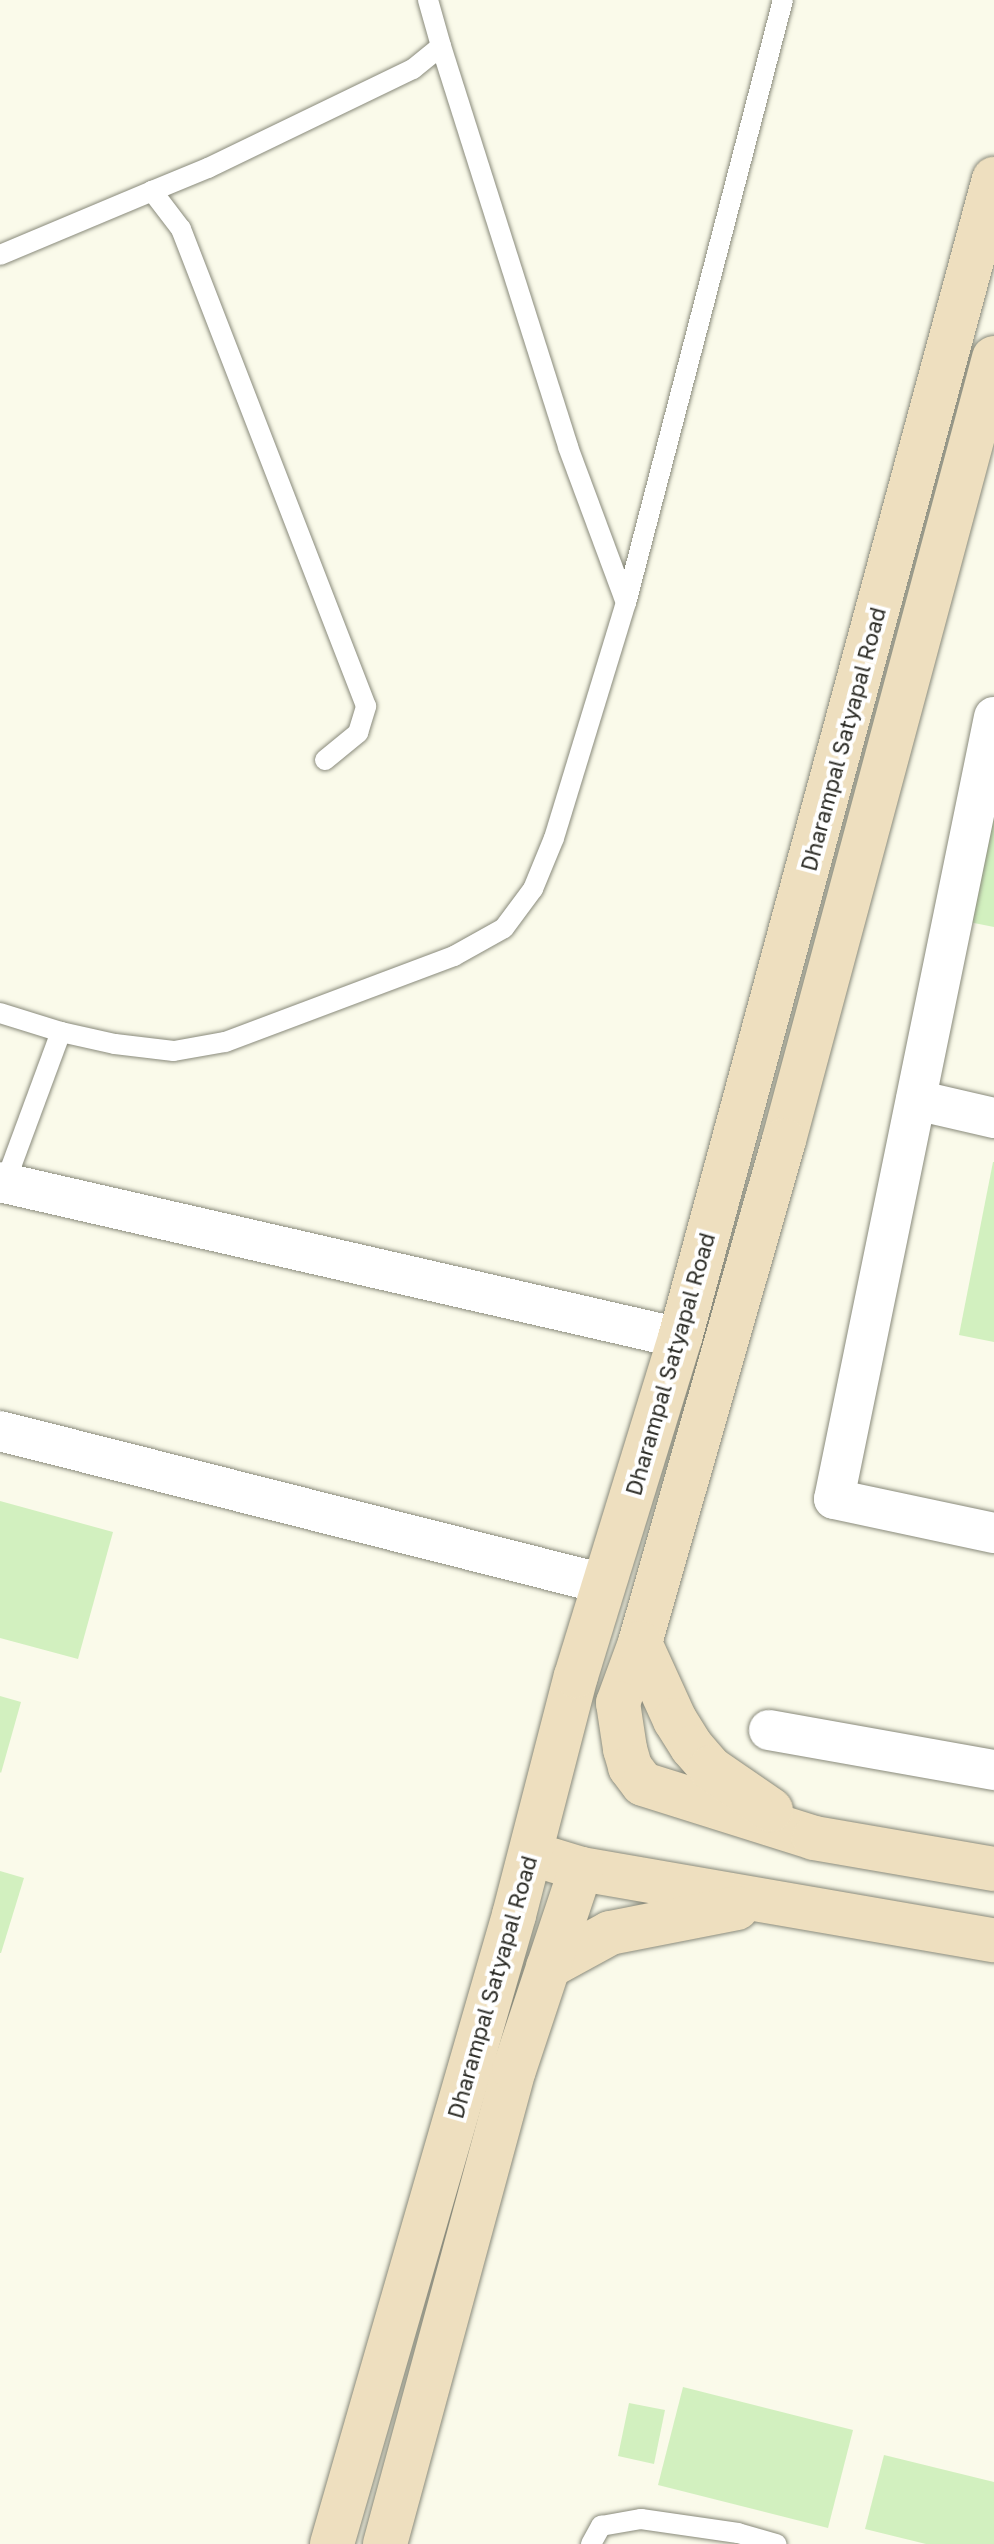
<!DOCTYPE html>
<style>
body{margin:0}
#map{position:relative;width:994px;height:2544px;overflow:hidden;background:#fafaea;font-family:"Golos Text",sans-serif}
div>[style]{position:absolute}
.building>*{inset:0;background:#d2f0bf}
.roads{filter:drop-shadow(0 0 2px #898a7b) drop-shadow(0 0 2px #898a7b)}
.lane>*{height:20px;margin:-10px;padding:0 10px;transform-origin:10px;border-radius:10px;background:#fff}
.street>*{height:40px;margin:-20px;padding:0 20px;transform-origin:20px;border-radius:20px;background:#fff}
.secondary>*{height:44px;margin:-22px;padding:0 22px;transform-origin:22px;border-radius:22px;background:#eedfbf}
span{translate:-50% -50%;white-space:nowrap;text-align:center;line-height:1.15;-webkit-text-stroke:8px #fff;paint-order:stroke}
.street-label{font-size:22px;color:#2c2c26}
</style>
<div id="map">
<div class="building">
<i style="clip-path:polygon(994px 781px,994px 927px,964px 921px)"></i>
<i style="clip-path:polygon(993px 1162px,994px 1162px,994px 1342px,959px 1335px)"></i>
<i style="clip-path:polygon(0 1501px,113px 1532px,78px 1659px,0 1638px)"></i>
<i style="clip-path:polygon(0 1696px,21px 1702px,1px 1773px,0 1772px)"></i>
<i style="clip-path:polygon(0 1871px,24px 1878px,1px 1953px,0 1953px)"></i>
<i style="clip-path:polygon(683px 2387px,853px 2430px,828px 2528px,658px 2485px)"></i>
<i style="clip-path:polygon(629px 2403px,665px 2410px,654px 2464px,618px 2456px)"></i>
<i style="clip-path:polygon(884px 2455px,994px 2482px,994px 2544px,926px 2544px,865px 2529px)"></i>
</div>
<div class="roads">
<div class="lane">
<i style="left:441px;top:46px;width:421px;rotate:72.4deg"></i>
<i style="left:568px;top:447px;width:166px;rotate:69.6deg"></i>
<i style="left:0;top:255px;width:165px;rotate:-22.8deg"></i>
<i style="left:325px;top:760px;width:43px;rotate:-39.3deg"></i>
<i style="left:358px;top:733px;width:28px;rotate:-73deg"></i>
<i style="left:366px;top:706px;width:512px;rotate:-111.2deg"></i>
<i style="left:181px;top:229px;width:48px;rotate:-127.3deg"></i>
<i style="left:152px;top:191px;width:61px;rotate:-22.3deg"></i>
<i style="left:208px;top:168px;width:228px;rotate:-25.8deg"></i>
<i style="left:413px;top:69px;width:36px;rotate:-39deg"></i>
<i style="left:441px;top:46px;width:48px;rotate:-105.8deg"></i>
<i style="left:0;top:1013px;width:64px;rotate:17.3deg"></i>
<i style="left:61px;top:1032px;width:55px;rotate:12.5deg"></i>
<i style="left:115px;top:1044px;width:59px;rotate:6.8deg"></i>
<i style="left:174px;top:1051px;width:52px;rotate:-10deg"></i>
<i style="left:225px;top:1042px;width:245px;rotate:-20.6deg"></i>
<i style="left:454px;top:956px;width:57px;rotate:-29.2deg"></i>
<i style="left:504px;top:928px;width:49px;rotate:-53.4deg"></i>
<i style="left:533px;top:889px;width:55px;rotate:-67.6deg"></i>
<i style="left:554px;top:838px;width:246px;rotate:-73deg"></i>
<i style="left:626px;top:603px;width:623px;rotate:-75.41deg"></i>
<i style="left:5px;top:1183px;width:161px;rotate:-69.7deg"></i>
<i style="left:591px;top:2544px;width:21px;rotate:-61deg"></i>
<i style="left:601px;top:2526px;width:41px;rotate:-9.9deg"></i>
<i style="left:641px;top:2519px;width:98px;rotate:8.2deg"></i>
<i style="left:738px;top:2533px;width:40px;rotate:16deg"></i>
</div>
<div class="street">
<i style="left:994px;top:717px;width:798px;rotate:101.56deg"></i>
<i style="left:834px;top:1499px;width:164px;rotate:12deg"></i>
<i style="left:916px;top:1100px;width:80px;rotate:13deg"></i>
<i style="left:0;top:1182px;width:698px;rotate:12.92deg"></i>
<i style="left:0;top:1431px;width:623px;rotate:14.21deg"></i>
<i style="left:769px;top:1730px;width:229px;rotate:10.1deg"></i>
</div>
<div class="secondary">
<i style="left:994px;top:358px;width:810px;rotate:105.03deg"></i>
<i style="left:784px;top:1140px;width:523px;rotate:105.98deg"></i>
<i style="left:640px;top:1643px;width:64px;rotate:110.1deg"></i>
<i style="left:618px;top:1703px;width:47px;rotate:81.3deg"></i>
<i style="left:625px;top:1749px;width:19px;rotate:74deg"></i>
<i style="left:630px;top:1767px;width:21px;rotate:53deg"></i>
<i style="left:643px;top:1784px;width:179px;rotate:17.5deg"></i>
<i style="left:814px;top:1838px;width:183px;rotate:9.8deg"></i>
<i style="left:640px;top:1643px;width:85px;rotate:65.6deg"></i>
<i style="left:675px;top:1720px;width:32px;rotate:58deg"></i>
<i style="left:692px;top:1747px;width:28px;rotate:49deg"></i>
<i style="left:710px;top:1768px;width:74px;rotate:34.5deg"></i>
<i style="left:552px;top:1860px;width:30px;rotate:17deg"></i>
<i style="left:581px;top:1869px;width:419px;rotate:9.8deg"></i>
<i style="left:548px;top:1967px;width:71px;rotate:-28.7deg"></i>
<i style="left:610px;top:1933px;width:129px;rotate:-11.1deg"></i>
<i style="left:332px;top:2544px;width:655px;rotate:-73.86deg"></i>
<i style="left:514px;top:1915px;width:247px;rotate:-75.5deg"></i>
<i style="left:576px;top:1676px;width:354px;rotate:-72.9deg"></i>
<i style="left:680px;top:1338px;width:1201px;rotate:-74.84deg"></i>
<i style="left:385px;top:2544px;width:491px;rotate:-74.8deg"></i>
<i style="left:514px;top:2070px;width:212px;rotate:-71.6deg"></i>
</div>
</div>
<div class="street-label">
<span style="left:843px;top:739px;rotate:-75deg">Dharampal Satyapal Road</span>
<span style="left:670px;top:1364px;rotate:-74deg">Dharampal Satyapal Road</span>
<span style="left:492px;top:1987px;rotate:-74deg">Dharampal Satyapal Road</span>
</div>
</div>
